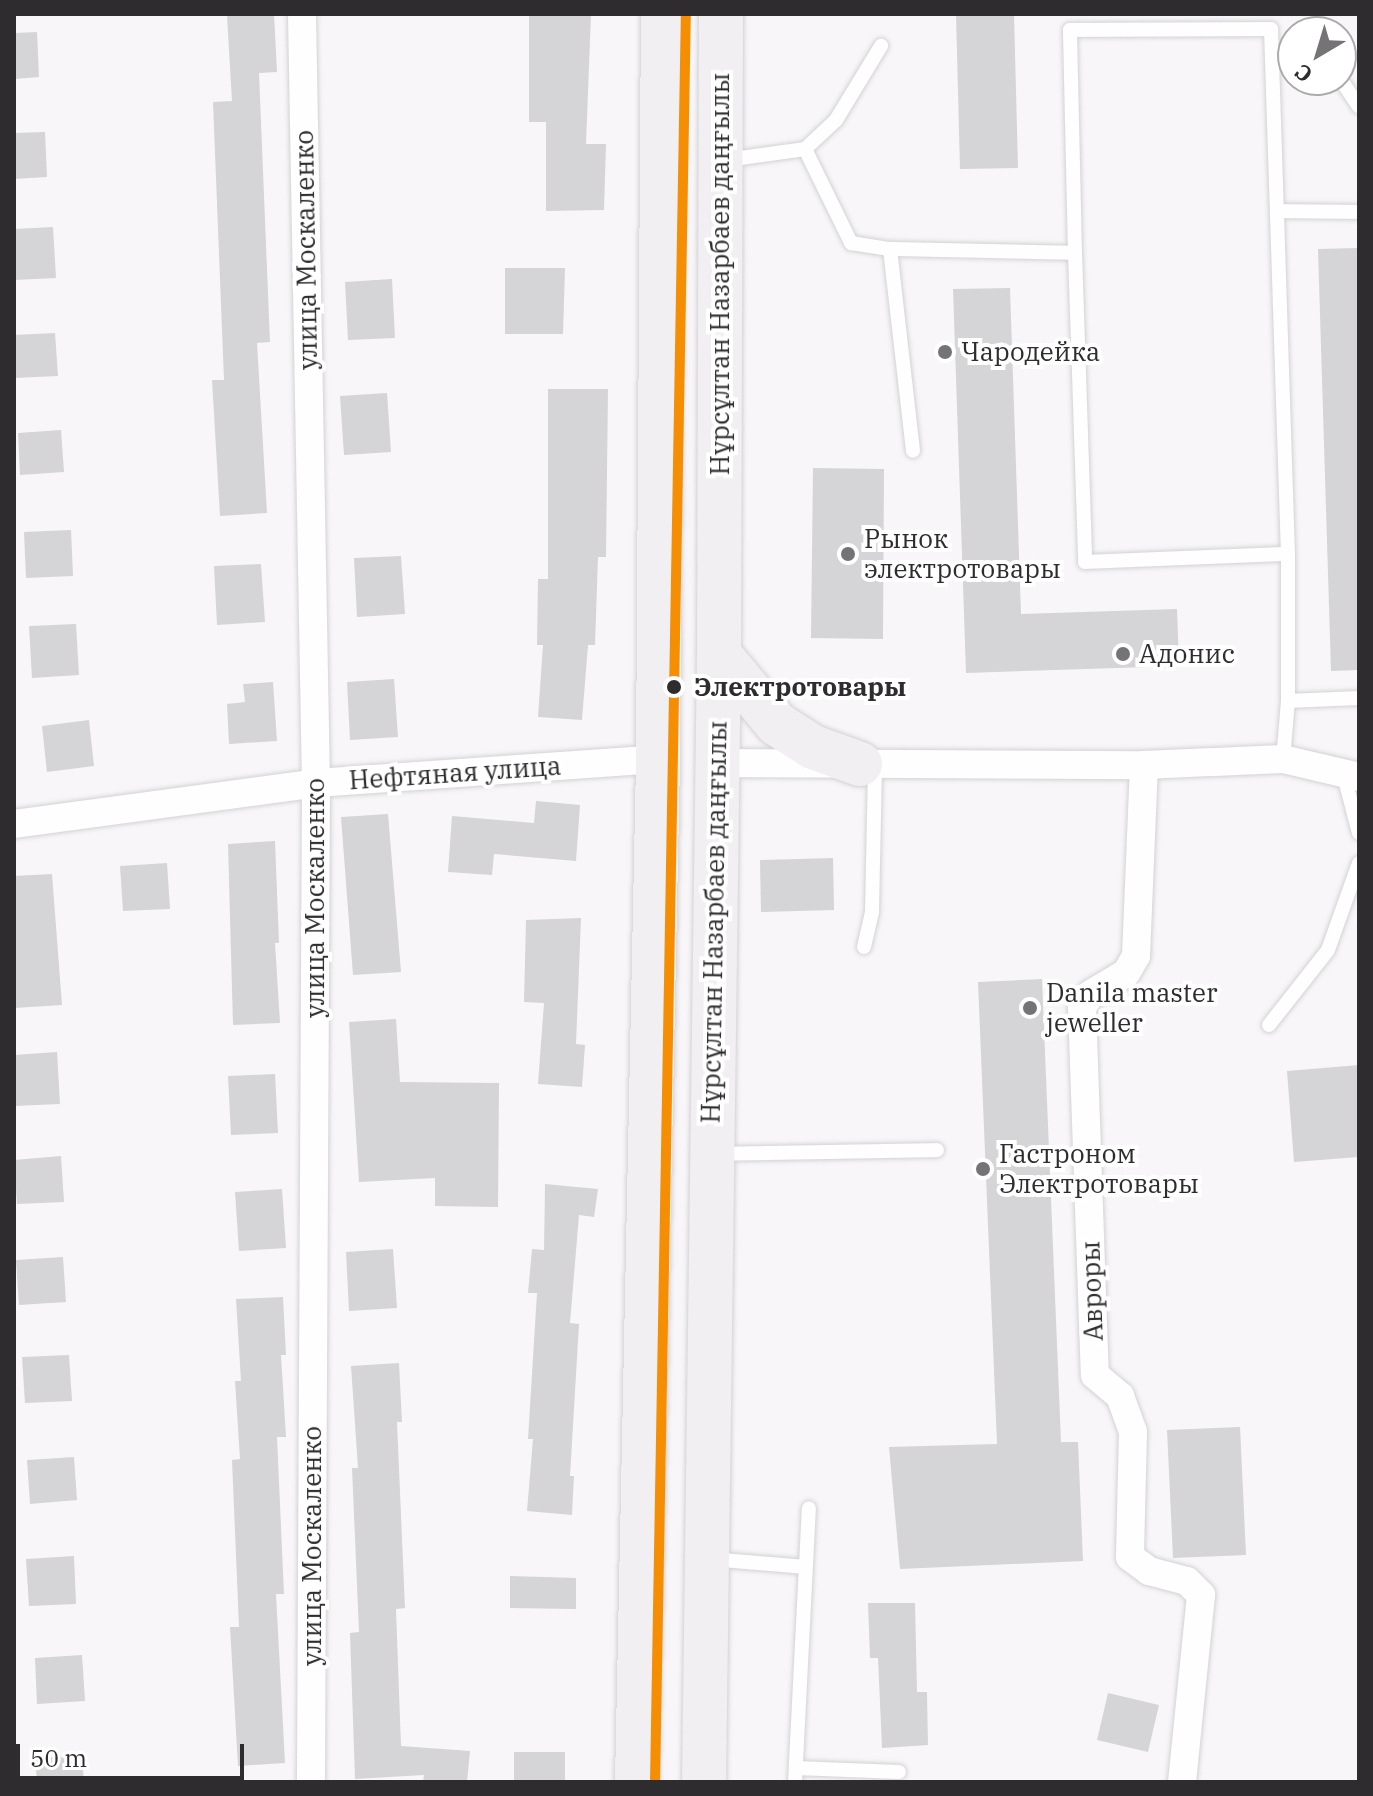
<!DOCTYPE html>
<meta charset="utf-8">
<style>
body{margin:0}
#map{position:relative;width:1373px;height:1796px;overflow:hidden;background:#f8f6f9;font-family:"IBM Plex Serif",serif}
div>[style]{position:absolute}
.building>*{inset:0;background:#d5d4d6}
.roads{filter:drop-shadow(0 0 2px #d3d2d4) drop-shadow(0 0 2px #d3d2d4)}
.lane>*{height:14px;margin:-7px;padding:0 7px;transform-origin:7px;border-radius:7px;background:#fefefe}
.street>*{height:28px;margin:-14px;padding:0 14px;transform-origin:14px;border-radius:14px;background:#fefefe}
.primary>*{height:44px;margin:-22px;padding:0 22px;transform-origin:22px;border-radius:22px;background:#f2eff3}
.tram-1>*{height:10px;margin:-5px;padding:0 5px;transform-origin:5px;border-radius:5px;background:#f58e02}
.dots>*{width:22px;height:22px;translate:-50% -50%;box-sizing:border-box;border:4px solid #fff;border-radius:50%}
span{translate:-50% -50%;white-space:nowrap;text-align:center;line-height:1.15;-webkit-text-stroke:8px #fff;paint-order:stroke}
.street-label{font-size:26px;color:#2e2c2e}
.poi-label{font-size:26px;color:#2e2c2e}
.left{translate:0 -50%;text-align:left}
.stop-label{font-size:26px;color:#2e2c2e;font-weight:700}
.frame{position:absolute;inset:0;border:16px solid #2e2c2e;pointer-events:none}
.north{position:absolute;left:1277px;top:16px;width:80px;height:80px;box-sizing:border-box;background:#fff;border:2px solid #ababab;border-radius:50%;rotate:218deg;font-size:22px;font-weight:700;line-height:32px;text-align:center;color:#2e2c2e}
.north::after{content:'';display:block;margin:auto;width:28px;height:36px;background:#757375;clip-path:polygon(50% 0,100% 100%,50% 72%,0 100%)}
.scale{position:absolute;left:16px;top:1744px;width:228px;height:36px;box-sizing:border-box;border:4px solid #2e2c2e;border-top:0;padding-left:10px;font-size:24px;line-height:28px;white-space:nowrap;color:#2e2c2e;-webkit-text-stroke:6px #fff;paint-order:stroke}
</style>
<div id="map">
<div class="building">
<i style="clip-path:polygon(274px 14px,277px 72px,259px 73px,270px 342px,257px 343px,267px 513px,220px 516px,212px 380px,224px 380px,213px 102px,232px 101px,227px 16px)"></i>
<i style="clip-path:polygon(529px 14px,591px 14px,586px 144px,606px 144px,604px 210px,546px 211px,546px 122px,529px 122px)"></i>
<i style="clip-path:polygon(956px 14px,1014px 14px,1018px 168px,960px 169px)"></i>
<i style="clip-path:polygon(37px 32px,39px 77px,14px 79px,14px 33px)"></i>
<i style="clip-path:polygon(45px 132px,47px 177px,14px 179px,14px 133px)"></i>
<i style="clip-path:polygon(53px 227px,56px 278px,14px 280px,14px 229px)"></i>
<i style="clip-path:polygon(1359px 248px,1359px 670px,1331px 671px,1318px 249px)"></i>
<i style="clip-path:polygon(505px 268px,565px 268px,563px 334px,505px 334px)"></i>
<i style="clip-path:polygon(392px 279px,395px 338px,348px 340px,345px 282px)"></i>
<i style="clip-path:polygon(1010px 288px,1021px 614px,1177px 609px,1179px 666px,966px 673px,953px 289px)"></i>
<i style="clip-path:polygon(55px 333px,58px 376px,14px 378px,14px 335px)"></i>
<i style="clip-path:polygon(548px 389px,608px 389px,606px 557px,598px 557px,595px 645px,588px 645px,582px 720px,538px 717px,543px 645px,537px 645px,538px 579px,548px 579px)"></i>
<i style="clip-path:polygon(387px 393px,391px 452px,344px 455px,340px 396px)"></i>
<i style="clip-path:polygon(61px 430px,64px 472px,20px 475px,18px 433px)"></i>
<i style="clip-path:polygon(813px 468px,884px 469px,883px 639px,811px 638px)"></i>
<i style="clip-path:polygon(71px 530px,73px 576px,26px 578px,24px 532px)"></i>
<i style="clip-path:polygon(401px 556px,405px 614px,357px 617px,354px 558px)"></i>
<i style="clip-path:polygon(261px 564px,265px 622px,217px 625px,214px 566px)"></i>
<i style="clip-path:polygon(76px 624px,79px 675px,32px 678px,29px 626px)"></i>
<i style="clip-path:polygon(394px 679px,398px 737px,350px 740px,347px 682px)"></i>
<i style="clip-path:polygon(273px 682px,277px 741px,229px 744px,227px 704px,245px 702px,243px 684px)"></i>
<i style="clip-path:polygon(89px 720px,94px 766px,47px 772px,42px 726px)"></i>
<i style="clip-path:polygon(536px 801px,580px 805px,576px 861px,494px 854px,492px 875px,448px 872px,452px 816px,534px 823px)"></i>
<i style="clip-path:polygon(388px 814px,401px 972px,353px 975px,341px 817px)"></i>
<i style="clip-path:polygon(275px 841px,279px 943px,275px 943px,280px 1023px,233px 1025px,228px 844px)"></i>
<i style="clip-path:polygon(833px 858px,834px 910px,761px 912px,760px 860px)"></i>
<i style="clip-path:polygon(167px 863px,170px 909px,123px 911px,120px 866px)"></i>
<i style="clip-path:polygon(52px 874px,62px 1005px,15px 1008px,14px 876px)"></i>
<i style="clip-path:polygon(581px 918px,576px 1044px,585px 1045px,582px 1087px,538px 1084px,544px 1003px,524px 1002px,526px 920px)"></i>
<i style="clip-path:polygon(1042px 979px,1061px 1442px,1078px 1442px,1083px 1561px,900px 1569px,889px 1447px,997px 1444px,978px 982px)"></i>
<i style="clip-path:polygon(396px 1019px,400px 1082px,499px 1083px,498px 1207px,435px 1206px,435px 1178px,359px 1182px,349px 1022px)"></i>
<i style="clip-path:polygon(57px 1052px,60px 1104px,14px 1106px,14px 1055px)"></i>
<i style="clip-path:polygon(1359px 1065px,1359px 1157px,1294px 1162px,1287px 1071px)"></i>
<i style="clip-path:polygon(275px 1074px,278px 1133px,231px 1135px,228px 1076px)"></i>
<i style="clip-path:polygon(61px 1156px,64px 1202px,17px 1204px,14px 1160px)"></i>
<i style="clip-path:polygon(545px 1184px,598px 1189px,594px 1217px,579px 1215px,570px 1323px,579px 1324px,570px 1476px,574px 1476px,572px 1515px,527px 1511px,533px 1439px,528px 1439px,537px 1293px,528px 1293px,532px 1249px,544px 1250px)"></i>
<i style="clip-path:polygon(282px 1189px,286px 1248px,239px 1251px,235px 1192px)"></i>
<i style="clip-path:polygon(393px 1249px,397px 1308px,349px 1311px,346px 1252px)"></i>
<i style="clip-path:polygon(63px 1257px,66px 1302px,19px 1305px,16px 1260px)"></i>
<i style="clip-path:polygon(283px 1297px,286px 1355px,281px 1355px,286px 1437px,277px 1437px,284px 1594px,276px 1594px,285px 1763px,238px 1766px,230px 1627px,239px 1627px,232px 1460px,240px 1459px,235px 1381px,241px 1381px,236px 1299px)"></i>
<i style="clip-path:polygon(69px 1355px,72px 1401px,25px 1403px,22px 1357px)"></i>
<i style="clip-path:polygon(399px 1363px,402px 1422px,397px 1422px,405px 1608px,396px 1609px,401px 1746px,470px 1751px,467px 1782px,423px 1782px,424px 1775px,355px 1779px,350px 1633px,359px 1632px,352px 1468px,358px 1468px,351px 1366px)"></i>
<i style="clip-path:polygon(1240px 1427px,1246px 1555px,1173px 1558px,1167px 1430px)"></i>
<i style="clip-path:polygon(74px 1457px,77px 1500px,30px 1504px,27px 1460px)"></i>
<i style="clip-path:polygon(74px 1556px,76px 1604px,29px 1606px,26px 1559px)"></i>
<i style="clip-path:polygon(510px 1576px,576px 1578px,576px 1609px,510px 1608px)"></i>
<i style="clip-path:polygon(868px 1603px,915px 1603px,917px 1692px,927px 1692px,928px 1745px,882px 1748px,878px 1658px,870px 1658px)"></i>
<i style="clip-path:polygon(82px 1655px,85px 1701px,37px 1704px,35px 1658px)"></i>
<i style="clip-path:polygon(1108px 1693px,1159px 1705px,1148px 1752px,1097px 1740px)"></i>
<i style="clip-path:polygon(514px 1752px,565px 1752px,565px 1782px,514px 1782px)"></i>
<i style="clip-path:polygon(82px 1756px,84px 1782px,37px 1782px,35px 1758px)"></i>
</div>
<div class="roads">
<div class="lane">
<i style="left:1341px;top:80px;width:32px;rotate:56deg"></i>
<i style="left:805px;top:149px;width:42px;rotate:-43.1deg"></i>
<i style="left:836px;top:120px;width:87px;rotate:-58.7deg"></i>
<i style="left:726px;top:160px;width:80px;rotate:-7.9deg"></i>
<i style="left:805px;top:149px;width:105px;rotate:63.9deg"></i>
<i style="left:851px;top:243px;width:39px;rotate:9deg"></i>
<i style="left:890px;top:249px;width:185px;rotate:1.2deg"></i>
<i style="left:1075px;top:253px;width:223px;rotate:-91.3deg"></i>
<i style="left:1070px;top:30px;width:201px;rotate:-0.3deg"></i>
<i style="left:1271px;top:29px;width:525px;rotate:88.15deg"></i>
<i style="left:1288px;top:554px;width:147px;rotate:90deg"></i>
<i style="left:1288px;top:701px;width:58px;rotate:94.9deg"></i>
<i style="left:1277px;top:211px;width:82px;rotate:0.7deg"></i>
<i style="left:890px;top:249px;width:203px;rotate:83.5deg"></i>
<i style="left:1075px;top:253px;width:309px;rotate:88.1deg"></i>
<i style="left:1085px;top:562px;width:203px;rotate:-2.3deg"></i>
<i style="left:1288px;top:701px;width:71px;rotate:-2.4deg"></i>
<i style="left:1344px;top:776px;width:59px;rotate:75.3deg"></i>
<i style="left:864px;top:947px;width:37px;rotate:-77deg"></i>
<i style="left:872px;top:911px;width:147px;rotate:-88.8deg"></i>
<i style="left:1269px;top:1025px;width:95px;rotate:-51.8deg"></i>
<i style="left:1328px;top:950px;width:92px;rotate:-70.4deg"></i>
<i style="left:716px;top:1154px;width:221px;rotate:-1deg"></i>
<i style="left:711px;top:1559px;width:95px;rotate:4.8deg"></i>
<i style="left:796px;top:1768px;width:103px;rotate:2.2deg"></i>
<i style="left:795px;top:1782px;width:274px;rotate:-87.1deg"></i>
</div>
<div class="street">
<i style="left:302px;top:14px;width:769px;rotate:88.96deg"></i>
<i style="left:316px;top:783px;width:999px;rotate:90.29deg"></i>
<i style="left:714px;top:763px;width:430px;rotate:0.3deg"></i>
<i style="left:1144px;top:765px;width:139px;rotate:-2.5deg"></i>
<i style="left:1283px;top:759px;width:78px;rotate:13.3deg"></i>
<i style="left:1144px;top:765px;width:191px;rotate:92.4deg"></i>
<i style="left:1136px;top:956px;width:20px;rotate:120deg"></i>
<i style="left:1126px;top:973px;width:41px;rotate:149deg"></i>
<i style="left:1091px;top:994px;width:16px;rotate:125deg"></i>
<i style="left:1082px;top:1007px;width:368px;rotate:88deg"></i>
<i style="left:1095px;top:1375px;width:33px;rotate:40deg"></i>
<i style="left:1120px;top:1396px;width:38px;rotate:70deg"></i>
<i style="left:1133px;top:1432px;width:125px;rotate:91.4deg"></i>
<i style="left:1130px;top:1557px;width:24px;rotate:36deg"></i>
<i style="left:1149px;top:1571px;width:39px;rotate:15deg"></i>
<i style="left:1187px;top:1581px;width:20px;rotate:45deg"></i>
<i style="left:1201px;top:1595px;width:188px;rotate:95.8deg"></i>
<i style="left:14px;top:824px;width:305px;rotate:-7.7deg"></i>
<i style="left:316px;top:783px;width:343px;rotate:-4deg"></i>
</div>
<div class="primary">
<i style="left:719px;top:654px;width:91px;rotate:50.4deg"></i>
<i style="left:777px;top:724px;width:43px;rotate:32.6deg"></i>
<i style="left:813px;top:747px;width:50px;rotate:19.9deg"></i>
<i style="left:637px;top:1782px;width:1023px;rotate:-88.82deg"></i>
<i style="left:658px;top:759px;width:745px;rotate:-89.62deg"></i>
<i style="left:704px;top:1782px;width:1128px;rotate:-89.24deg"></i>
<i style="left:719px;top:654px;width:640px;rotate:-89.82deg"></i>
</div>
</div>
<div class="tram-1">
<i style="left:655px;top:1782px;width:1768px;rotate:-89deg"></i>
</div>
<div class="dots">
<i style="left:945px;top:352px;background:#757375"></i>
<i style="left:848px;top:554px;background:#757375"></i>
<i style="left:1123px;top:654px;background:#757375"></i>
<i style="left:674px;top:687px;background:#2e2c2e"></i>
<i style="left:1030px;top:1008px;background:#757375"></i>
<i style="left:983px;top:1169px;background:#757375"></i>
</div>
<div class="street-label">
<span style="left:306px;top:250px;rotate:-91deg">улица Москаленко</span>
<span style="left:720px;top:274px;rotate:-90deg">Нұрсұлтан Назарбаев даңғылы</span>
<span style="left:455px;top:773px;rotate:-4deg">Нефтяная улица</span>
<span style="left:315px;top:898px;rotate:-90deg">улица Москаленко</span>
<span style="left:714px;top:922px;rotate:-89deg">Нұрсұлтан Назарбаев даңғылы</span>
<span style="left:1092px;top:1291px;rotate:-92deg">Авроры</span>
<span style="left:312px;top:1546px;rotate:-90deg">улица Москаленко</span>
</div>
<div class="poi-label">
<span class="left" style="left:961px;top:352px">Чародейка</span>
<span class="left" style="left:864px;top:554px">Рынок<br>электротовары</span>
<span class="left" style="left:1139px;top:654px">Адонис</span>
<span class="left" style="left:1046px;top:1008px">Danila master<br>jeweller</span>
<span class="left" style="left:999px;top:1169px">Гастроном<br>Электротовары</span>
</div>
<div class="stop-label">
<span class="left" style="left:694px;top:687px">Электротовары</span>
</div>
<div class="frame"></div>
<div class="north">С</div>
<div class="scale">50 m</div>
</div>
